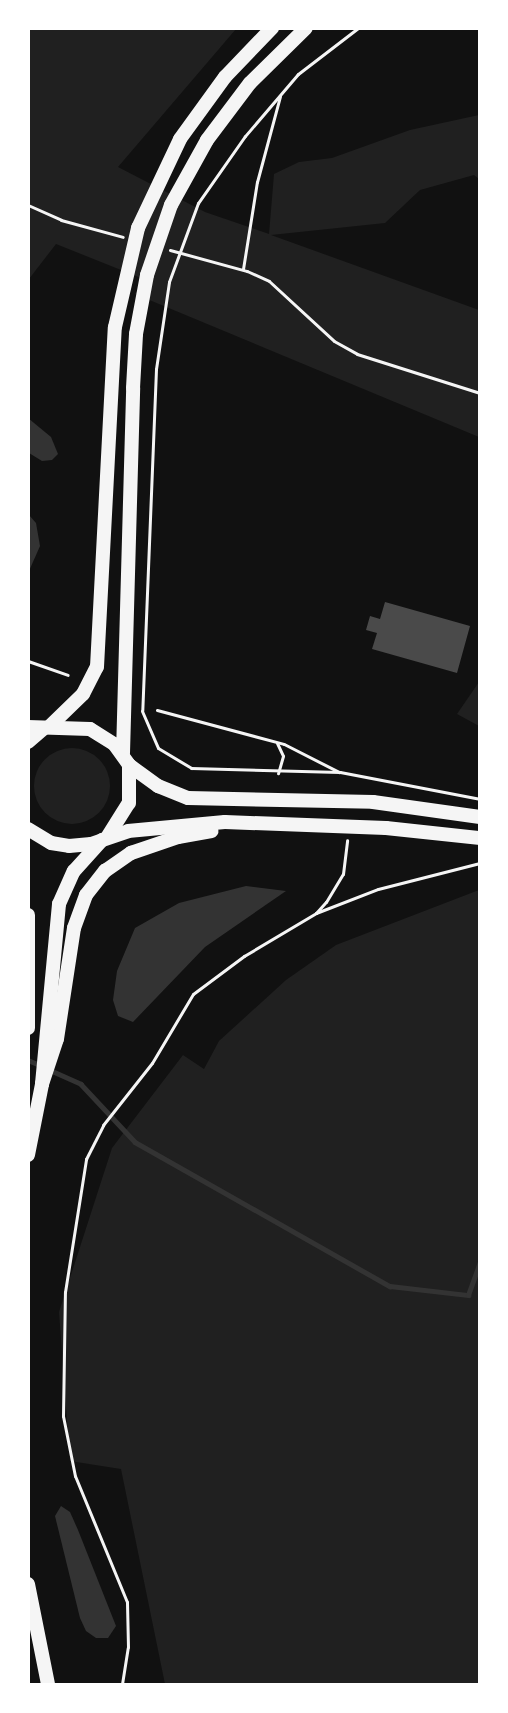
<!DOCTYPE html>
<style>
body{margin:0}
#map{position:relative;width:508px;height:1713px;overflow:hidden;background:#111;font-family:"Playfair Display",serif}
div>[style]{position:absolute}
.green>*{inset:0;background:#202020}
.round{border-radius:50%}
.water>*{inset:0;background:#333}
.pier>*{inset:0;background:#111}
.stream>*{height:4.5px;margin:-2.25px;padding:0 2.25px;transform-origin:2.25px;border-radius:2.25px;background:#333}
.building>*{inset:0;background:#4a4a4a}
.path>*{height:3px;margin:-1.5px;padding:0 1.5px;transform-origin:1.5px;border-radius:1.5px;background:#f5f5f5}
.primary>*{height:14px;margin:-7px;padding:0 7px;transform-origin:7px;border-radius:7px;background:#f5f5f5}
span{translate:-50% -50%;white-space:nowrap;text-align:center;line-height:1.15;-webkit-text-stroke:5px #fff;paint-order:stroke}
.frame{position:absolute;inset:0;border:30px solid #fff;pointer-events:none}
</style>
<div id="map">
<div class="green">
<i style="clip-path:polygon(29px 29px,236px 29px,118px 167px,205px 212px,269px 234px,274px 174px,299px 162px,332px 158px,410px 130px,479px 115px,479px 179px,474px 175px,420px 190px,385px 223px,271px 235px,479px 310px,479px 437px,135px 294px,146px 280px,56px 244px,29px 279px)"></i>
<i style="clip-path:polygon(479px 682px,479px 726px,457px 714px)"></i>
<i class="round" style="left:34px;top:748px;width:76px;height:76px"></i>
<i style="clip-path:polygon(479px 890px,479px 1684px,165px 1684px,121px 1469px,70px 1461px,59px 1312px,112px 1148px,183px 1055px,204px 1069px,219px 1041px,286px 980px,336px 945px)"></i>
</div>
<div class="water">
<i style="clip-path:polygon(28px 418px,51px 437px,58px 454px,52px 460px,42px 461px,29px 453px)"></i>
<i style="clip-path:polygon(29px 515px,36px 523px,40px 546px,29px 571px)"></i>
<i style="clip-path:polygon(246px 886px,286px 891px,205px 947px,133px 1022px,118px 1016px,113px 1000px,117px 971px,135px 928px,179px 903px)"></i>
<i style="clip-path:polygon(61px 1506px,70px 1512px,78px 1530px,116px 1626px,108px 1638px,96px 1638px,86px 1631px,80px 1618px,55px 1516px)"></i>
</div>
<div class="pier">
<i style="clip-path:polygon(29px 1585px,50px 1684px,28px 1684px)"></i>
</div>
<div class="stream">
<i style="left:28px;top:1060px;width:15px;rotate:23deg"></i>
<i style="left:50px;top:1070px;width:34px;rotate:24deg"></i>
<i style="left:81px;top:1084px;width:79px;rotate:47deg"></i>
<i style="left:135px;top:1142px;width:293px;rotate:29.5deg"></i>
<i style="left:390px;top:1286px;width:79px;rotate:6.6deg"></i>
<i style="left:468px;top:1295px;width:35px;rotate:-70deg"></i>
</div>
<div class="building">
<i style="clip-path:polygon(385px 602px,470px 626px,457px 673px,372px 649px,377px 633px,366px 630px,370px 616px,380px 619px)"></i>
</div>
<div class="path">
<i style="left:358px;top:28px;width:76px;rotate:142.5deg"></i>
<i style="left:298px;top:74px;width:82px;rotate:130.5deg"></i>
<i style="left:245px;top:136px;width:82px;rotate:125deg"></i>
<i style="left:198px;top:203px;width:84px;rotate:110.2deg"></i>
<i style="left:169px;top:282px;width:88px;rotate:98.5deg"></i>
<i style="left:156px;top:369px;width:342px;rotate:92.3deg"></i>
<i style="left:142px;top:711px;width:40px;rotate:66.6deg"></i>
<i style="left:158px;top:748px;width:39px;rotate:31deg"></i>
<i style="left:191px;top:768px;width:149px;rotate:1.5deg"></i>
<i style="left:340px;top:772px;width:143px;rotate:10.9deg"></i>
<i style="left:28px;top:205px;width:36px;rotate:24deg"></i>
<i style="left:61px;top:220px;width:64px;rotate:15.3deg"></i>
<i style="left:170px;top:250px;width:80px;rotate:15.3deg"></i>
<i style="left:247px;top:271px;width:24px;rotate:24deg"></i>
<i style="left:269px;top:281px;width:88px;rotate:42.7deg"></i>
<i style="left:334px;top:341px;width:26px;rotate:29deg"></i>
<i style="left:357px;top:354px;width:129px;rotate:17.6deg"></i>
<i style="left:243px;top:269px;width:88px;rotate:-80.9deg"></i>
<i style="left:257px;top:182px;width:89px;rotate:-75deg"></i>
<i style="left:28px;top:661px;width:42px;rotate:19.3deg"></i>
<i style="left:157px;top:710px;width:131px;rotate:15deg"></i>
<i style="left:284px;top:744px;width:62px;rotate:27deg"></i>
<i style="left:277px;top:743px;width:14px;rotate:65deg"></i>
<i style="left:283px;top:756px;width:18px;rotate:106deg"></i>
<i style="left:316px;top:913px;width:66px;rotate:-21.2deg"></i>
<i style="left:378px;top:889px;width:105px;rotate:-14.3deg"></i>
<i style="left:122px;top:1684px;width:37px;rotate:-81deg"></i>
<i style="left:128px;top:1647px;width:45px;rotate:-91.3deg"></i>
<i style="left:127px;top:1602px;width:136px;rotate:-112.4deg"></i>
<i style="left:75px;top:1476px;width:61px;rotate:-101.3deg"></i>
<i style="left:63px;top:1416px;width:124px;rotate:-89.1deg"></i>
<i style="left:65px;top:1292px;width:135px;rotate:-81deg"></i>
<i style="left:86px;top:1159px;width:38px;rotate:-63deg"></i>
<i style="left:103px;top:1125px;width:79px;rotate:-51.7deg"></i>
<i style="left:152px;top:1063px;width:80px;rotate:-59.3deg"></i>
<i style="left:193px;top:994px;width:64px;rotate:-36.7deg"></i>
<i style="left:244px;top:956px;width:84px;rotate:-30.8deg"></i>
<i style="left:316px;top:913px;width:15px;rotate:-48deg"></i>
<i style="left:326px;top:902px;width:33px;rotate:-59deg"></i>
<i style="left:343px;top:874px;width:34px;rotate:-83deg"></i>
</div>
<div class="primary">
<i style="left:28px;top:727px;width:62px;rotate:1.8deg"></i>
<i style="left:90px;top:729px;width:28px;rotate:32deg"></i>
<i style="left:114px;top:744px;width:26px;rotate:54deg"></i>
<i style="left:129px;top:765px;width:36px;rotate:36deg"></i>
<i style="left:158px;top:786px;width:32px;rotate:22deg"></i>
<i style="left:188px;top:798px;width:185px;rotate:1.2deg"></i>
<i style="left:373px;top:802px;width:108px;rotate:8deg"></i>
<i style="left:49px;top:727px;width:47px;rotate:-44.1deg"></i>
<i style="left:83px;top:694px;width:30px;rotate:-63deg"></i>
<i style="left:97px;top:667px;width:340px;rotate:-87deg"></i>
<i style="left:115px;top:327px;width:102px;rotate:-76.9deg"></i>
<i style="left:138px;top:228px;width:98px;rotate:-64.7deg"></i>
<i style="left:180px;top:139px;width:77px;rotate:-54deg"></i>
<i style="left:225px;top:77px;width:68px;rotate:-46.2deg"></i>
<i style="left:28px;top:742px;width:20px;rotate:-41deg"></i>
<i style="left:123px;top:753px;width:365px;rotate:-88.4deg"></i>
<i style="left:133px;top:388px;width:54px;rotate:-86.8deg"></i>
<i style="left:136px;top:334px;width:60px;rotate:-79.4deg"></i>
<i style="left:147px;top:275px;width:74px;rotate:-71.1deg"></i>
<i style="left:171px;top:205px;width:74px;rotate:-61deg"></i>
<i style="left:207px;top:140px;width:71px;rotate:-53deg"></i>
<i style="left:250px;top:83px;width:78px;rotate:-44.5deg"></i>
<i style="left:28px;top:829px;width:27px;rotate:31deg"></i>
<i style="left:51px;top:843px;width:18px;rotate:9deg"></i>
<i style="left:69px;top:846px;width:22px;rotate:-5deg"></i>
<i style="left:91px;top:844px;width:39px;rotate:-19deg"></i>
<i style="left:128px;top:831px;width:97px;rotate:-5.3deg"></i>
<i style="left:225px;top:822px;width:161px;rotate:2.1deg"></i>
<i style="left:386px;top:828px;width:95px;rotate:6.1deg"></i>
<i style="left:108px;top:836px;width:39px;rotate:-58deg"></i>
<i style="left:129px;top:803px;width:38px;rotate:-90deg"></i>
<i style="left:28px;top:915px;width:113px;rotate:90deg"></i>
<i style="left:42px;top:1084px;width:47px;rotate:-71.6deg"></i>
<i style="left:57px;top:1039px;width:112px;rotate:-81.3deg"></i>
<i style="left:74px;top:928px;width:35px;rotate:-70deg"></i>
<i style="left:86px;top:895px;width:31px;rotate:-52deg"></i>
<i style="left:105px;top:871px;width:32px;rotate:-35deg"></i>
<i style="left:131px;top:853px;width:50px;rotate:-18.8deg"></i>
<i style="left:178px;top:837px;width:34px;rotate:-10deg"></i>
<i style="left:28px;top:1155px;width:72px;rotate:-78.8deg"></i>
<i style="left:42px;top:1084px;width:181px;rotate:-84.6deg"></i>
<i style="left:59px;top:904px;width:36px;rotate:-66deg"></i>
<i style="left:74px;top:871px;width:42px;rotate:-47.9deg"></i>
<i style="left:28px;top:1584px;width:102px;rotate:78.7deg"></i>
</div>
<div class="frame"></div>
</div>
